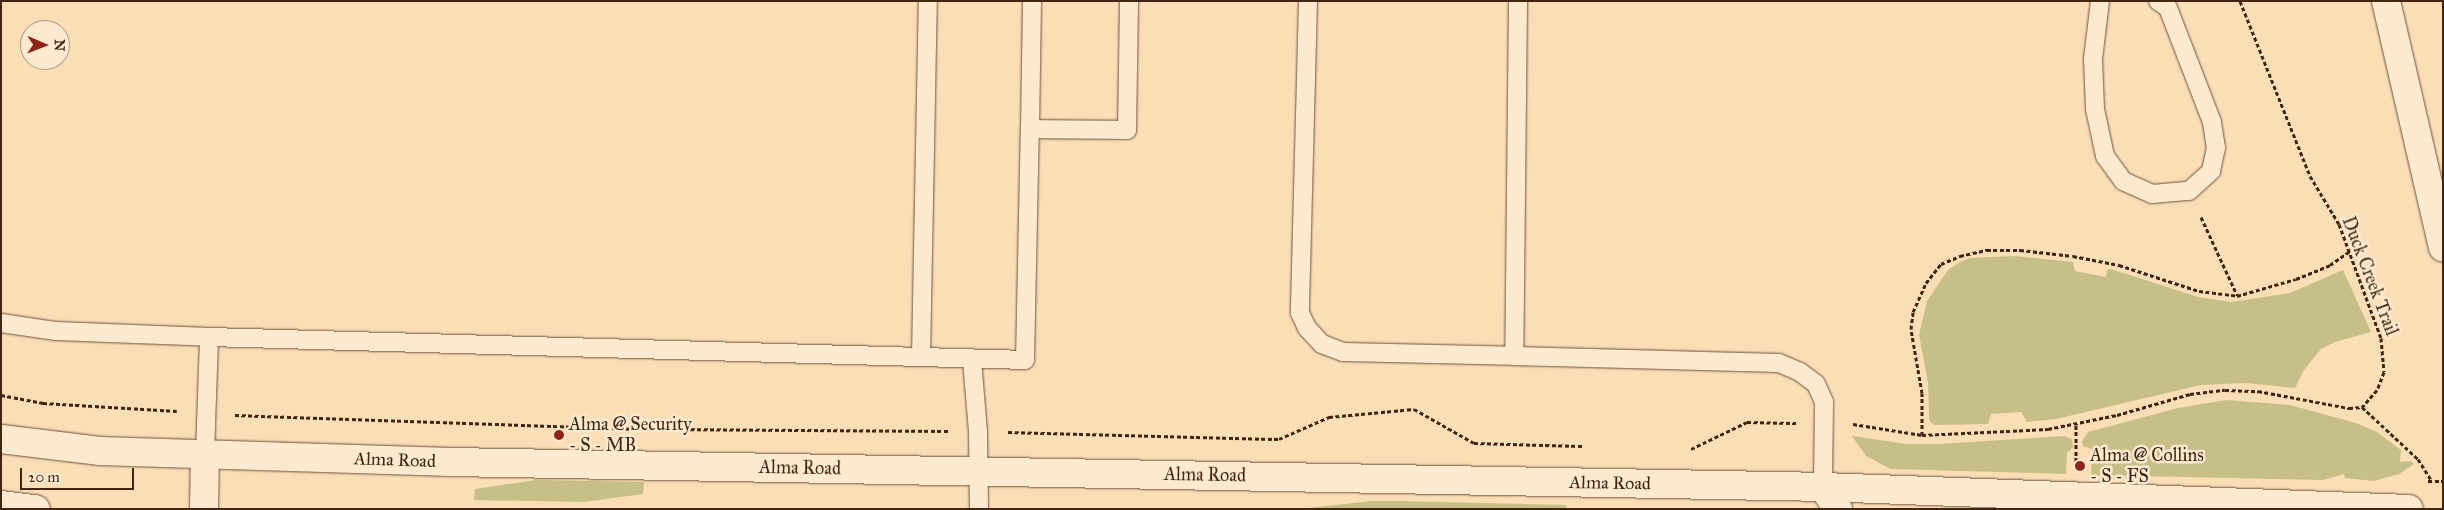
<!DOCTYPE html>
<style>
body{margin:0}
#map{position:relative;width:2444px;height:510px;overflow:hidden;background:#fadeb6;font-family:"IM FELL Great Primer",serif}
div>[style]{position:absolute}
.green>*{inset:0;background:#c6bf88}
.path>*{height:3px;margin-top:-1.5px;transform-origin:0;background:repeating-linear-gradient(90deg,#412412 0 4px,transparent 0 6.5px)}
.roads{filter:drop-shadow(0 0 1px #6f523b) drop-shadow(0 0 1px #6f523b)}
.service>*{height:18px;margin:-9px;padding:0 9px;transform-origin:9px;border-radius:9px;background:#fcead0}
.minor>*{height:28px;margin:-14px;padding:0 14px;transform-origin:14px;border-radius:14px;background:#fcead0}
.tertiary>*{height:28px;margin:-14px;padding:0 14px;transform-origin:14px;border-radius:14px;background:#fcead0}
.secondary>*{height:28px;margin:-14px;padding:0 14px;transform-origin:14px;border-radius:14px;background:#fcead0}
.dots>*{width:14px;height:14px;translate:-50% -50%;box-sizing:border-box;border:2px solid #fcead0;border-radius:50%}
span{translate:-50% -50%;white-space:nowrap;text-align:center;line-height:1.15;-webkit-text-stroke:5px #fcead0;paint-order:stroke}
.street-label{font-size:18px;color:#412412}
.poi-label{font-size:18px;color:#412412}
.left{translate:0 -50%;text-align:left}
.frame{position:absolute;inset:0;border:2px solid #412412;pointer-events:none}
.north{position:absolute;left:20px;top:20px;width:50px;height:50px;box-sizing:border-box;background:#fcead0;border:1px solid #b19b84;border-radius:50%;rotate:91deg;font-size:14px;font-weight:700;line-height:20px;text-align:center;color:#412412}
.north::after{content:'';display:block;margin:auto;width:18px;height:22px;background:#8f2418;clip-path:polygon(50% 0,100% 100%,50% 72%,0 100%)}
.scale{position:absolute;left:20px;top:468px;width:114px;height:22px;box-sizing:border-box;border:2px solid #412412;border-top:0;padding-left:6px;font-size:15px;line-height:18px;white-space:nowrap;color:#412412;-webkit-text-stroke:4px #fcead0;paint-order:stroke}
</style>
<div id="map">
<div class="green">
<i style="clip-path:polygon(2016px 256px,2073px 262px,2075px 271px,2106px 277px,2107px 270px,2111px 269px,2198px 297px,2231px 302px,2290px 293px,2343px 270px,2371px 332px,2335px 342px,2321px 349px,2304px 370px,2295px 388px,2245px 383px,2201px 385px,2056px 419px,2027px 422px,2021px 412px,1991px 414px,1988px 424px,1934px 425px,1929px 420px,1928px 382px,1919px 335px,1927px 301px,1948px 270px,1960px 262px,1970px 258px)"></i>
<i style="clip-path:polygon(2226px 400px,2290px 405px,2356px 423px,2377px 432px,2401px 450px,2400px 462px,2411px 461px,2414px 464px,2399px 474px,2374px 481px,2345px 478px,2344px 474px,2323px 480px,2091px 475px,2092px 449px,2083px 446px,2082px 441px,2088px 432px,2178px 408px)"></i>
<i style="clip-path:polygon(1852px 436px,1907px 444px,1938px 444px,2065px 436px,2072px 439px,2073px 447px,2067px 453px,2066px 474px,1891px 469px,1866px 456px)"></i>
<i style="clip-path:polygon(536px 480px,644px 482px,643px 494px,583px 502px,474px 500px,475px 489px)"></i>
<i style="clip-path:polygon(1372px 501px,1397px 501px,1566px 505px,1566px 509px,1299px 509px)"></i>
</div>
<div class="path">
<i style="left:2240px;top:1px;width:188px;rotate:68.2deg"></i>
<i style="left:2310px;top:176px;width:56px;rotate:58.9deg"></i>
<i style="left:2339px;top:224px;width:121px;rotate:69.8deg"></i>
<i style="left:2381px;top:338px;width:34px;rotate:85deg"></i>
<i style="left:2384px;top:372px;width:19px;rotate:111deg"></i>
<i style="left:2377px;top:390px;width:23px;rotate:131deg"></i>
<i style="left:2201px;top:217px;width:86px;rotate:65.2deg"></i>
<i style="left:1px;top:395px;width:43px;rotate:10.8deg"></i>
<i style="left:43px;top:403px;width:134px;rotate:3.4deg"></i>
<i style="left:2362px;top:407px;width:76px;rotate:42.9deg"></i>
<i style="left:2418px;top:459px;width:26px;rotate:58deg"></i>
<i style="left:235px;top:415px;width:396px;rotate:2deg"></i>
<i style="left:1853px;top:424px;width:70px;rotate:9.1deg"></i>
<i style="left:1922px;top:435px;width:126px;rotate:-2.7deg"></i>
<i style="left:2048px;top:429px;width:70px;rotate:-11.5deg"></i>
<i style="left:2117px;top:415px;width:76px;rotate:-16deg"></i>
<i style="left:2190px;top:394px;width:35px;rotate:-7deg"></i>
<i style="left:2225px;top:390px;width:33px;rotate:2deg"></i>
<i style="left:2258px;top:391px;width:93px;rotate:10.6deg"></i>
<i style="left:2349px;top:408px;width:13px;rotate:-4deg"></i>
<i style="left:658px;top:429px;width:291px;rotate:0.4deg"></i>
<i style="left:1008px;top:432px;width:271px;rotate:1.5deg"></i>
<i style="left:1279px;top:439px;width:55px;rotate:-23.7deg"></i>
<i style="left:1329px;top:417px;width:85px;rotate:-5.4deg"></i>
<i style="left:1414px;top:409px;width:69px;rotate:29.5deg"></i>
<i style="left:1474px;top:443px;width:108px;rotate:1.6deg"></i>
<i style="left:1922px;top:435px;width:42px;rotate:-90deg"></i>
<i style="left:1922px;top:393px;width:65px;rotate:-99.8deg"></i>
<i style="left:1911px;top:329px;width:17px;rotate:-83deg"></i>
<i style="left:1913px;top:312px;width:32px;rotate:-66deg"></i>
<i style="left:1926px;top:283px;width:24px;rotate:-52deg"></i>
<i style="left:1941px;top:264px;width:21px;rotate:-23deg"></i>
<i style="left:1960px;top:256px;width:28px;rotate:-13deg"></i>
<i style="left:1987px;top:250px;width:33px"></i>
<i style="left:2020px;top:250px;width:53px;rotate:6.5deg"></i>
<i style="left:2073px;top:256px;width:47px;rotate:11.1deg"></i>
<i style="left:2119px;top:265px;width:84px;rotate:18deg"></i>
<i style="left:2199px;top:291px;width:38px;rotate:7deg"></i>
<i style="left:2237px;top:296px;width:61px;rotate:-16.1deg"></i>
<i style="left:2296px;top:279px;width:37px;rotate:-22deg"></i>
<i style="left:2330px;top:265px;width:24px;rotate:-35deg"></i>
<i style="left:1691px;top:449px;width:62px;rotate:-25.7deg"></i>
<i style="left:1747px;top:422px;width:49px;rotate:1.2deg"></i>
<i style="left:2076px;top:462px;width:37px;rotate:-90deg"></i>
<i style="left:2428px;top:481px;width:15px"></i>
</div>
<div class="roads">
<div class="service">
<i style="left:1308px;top:1px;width:312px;rotate:91.5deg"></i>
<i style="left:1300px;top:313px;width:17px;rotate:65deg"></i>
<i style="left:1307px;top:328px;width:22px;rotate:47deg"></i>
<i style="left:1322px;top:344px;width:22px;rotate:21deg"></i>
<i style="left:1343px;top:352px;width:171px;rotate:1.3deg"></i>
<i style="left:1518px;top:1px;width:355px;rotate:90.6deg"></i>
<i style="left:1514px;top:356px;width:265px;rotate:1.5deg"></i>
<i style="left:1779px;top:363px;width:23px;rotate:23deg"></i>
<i style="left:1800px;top:372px;width:20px;rotate:37deg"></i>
<i style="left:1816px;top:384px;width:20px;rotate:66deg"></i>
<i style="left:1824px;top:402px;width:85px;rotate:90.7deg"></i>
<i style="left:2100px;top:1px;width:58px;rotate:96.9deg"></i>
<i style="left:2093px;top:59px;width:50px;rotate:87.7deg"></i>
<i style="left:2095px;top:109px;width:48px;rotate:78deg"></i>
<i style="left:2105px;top:156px;width:31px;rotate:54deg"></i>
<i style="left:2123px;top:181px;width:32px;rotate:24deg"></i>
<i style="left:2152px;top:194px;width:37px;rotate:-5deg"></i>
<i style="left:2189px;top:191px;width:30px;rotate:-42deg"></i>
<i style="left:2211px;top:171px;width:24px;rotate:-78deg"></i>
<i style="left:2216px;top:148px;width:26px;rotate:-99deg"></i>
<i style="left:2212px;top:122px;width:122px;rotate:-111.1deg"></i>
<i style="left:2168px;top:8px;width:12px;rotate:-145deg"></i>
<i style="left:1030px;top:129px;width:128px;rotate:-89.1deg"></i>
<i style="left:1px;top:323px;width:56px;rotate:8.3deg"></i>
<i style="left:56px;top:331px;width:153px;rotate:2.2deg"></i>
<i style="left:209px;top:337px;width:816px;rotate:1.61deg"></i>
<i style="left:1025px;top:360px;width:231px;rotate:-88.8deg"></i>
<i style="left:1030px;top:129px;width:97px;rotate:0.6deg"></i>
<i style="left:1127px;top:130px;width:129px;rotate:-89.1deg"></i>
<i style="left:921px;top:356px;width:355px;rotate:-88.9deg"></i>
<i style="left:972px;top:360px;width:71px;rotate:85.2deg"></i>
<i style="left:978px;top:431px;width:78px;rotate:89.3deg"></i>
<i style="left:205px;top:454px;width:117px;rotate:-88deg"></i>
</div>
<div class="minor">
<i style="left:1823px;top:487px;width:27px;rotate:56deg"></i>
<i style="left:204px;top:509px;width:55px;rotate:-89deg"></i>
</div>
<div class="tertiary">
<i style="left:1px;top:439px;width:100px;rotate:6.9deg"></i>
<i style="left:100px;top:451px;width:351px;rotate:1.8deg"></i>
<i style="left:451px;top:462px;width:1372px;rotate:1.04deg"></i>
<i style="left:1823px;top:487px;width:586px;rotate:2.15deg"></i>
<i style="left:1px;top:505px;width:35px;rotate:7deg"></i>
</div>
<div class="secondary">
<i style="left:2386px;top:1px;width:253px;rotate:77deg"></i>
</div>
</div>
<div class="dots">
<i style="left:559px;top:435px;background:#8f2418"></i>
<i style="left:2080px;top:466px;background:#8f2418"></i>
</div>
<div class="street-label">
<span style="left:2370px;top:276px;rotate:69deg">Duck Creek Trail</span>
<span style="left:395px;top:460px;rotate:2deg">Alma Road</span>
<span style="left:800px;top:468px;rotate:1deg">Alma Road</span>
<span style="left:1205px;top:475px;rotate:1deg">Alma Road</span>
<span style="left:1610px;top:483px;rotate:1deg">Alma Road</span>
</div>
<div class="poi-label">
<span class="left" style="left:569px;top:435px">Alma @ Security<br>- S - MB</span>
<span class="left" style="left:2090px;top:466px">Alma @ Collins<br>- S - FS</span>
</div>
<div class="frame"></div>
<div class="north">N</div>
<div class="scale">20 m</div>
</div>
